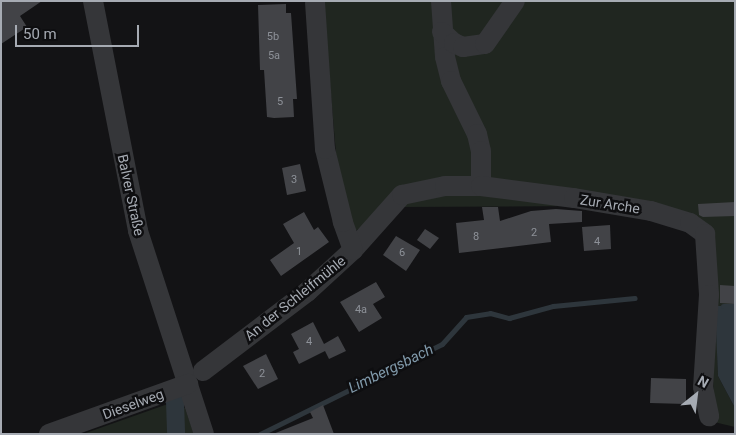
<!DOCTYPE html>
<meta charset="utf-8">
<style>
body{margin:0}
#map{position:relative;width:736px;height:435px;overflow:hidden;background:#131315;font-family:Roboto,sans-serif}
div>[style]{position:absolute}
.green>*{inset:0;background:#202620}
.water>*{inset:0;background:#2e363c}
.stream>*{height:5px;margin:-2.5px;padding:0 2.5px;transform-origin:2.5px;border-radius:2.5px;background:#2e363c}
.canal>*{height:18px;margin:-9px;padding:0 9px;transform-origin:9px;border-radius:9px;background:#2e363c}
.building>*{inset:0;background:#424347}
.minor>*{height:20px;margin:-10px;padding:0 10px;transform-origin:10px;border-radius:10px;background:#353639}
span{translate:-50% -50%;white-space:nowrap;text-align:center;line-height:1.15;-webkit-text-stroke:5px #0e0e10;paint-order:stroke}
.number-label{font-size:11px;color:#8d9198}
.number-label span{-webkit-text-stroke-width:0}
.street-label{font-size:14px;color:#a6abb3}
.water-label{font-size:15px;color:#819aab;font-style:italic}
.frame{position:absolute;inset:0;border:2px solid #a6abb3;pointer-events:none}
.north{position:absolute;left:671px;top:370px;width:50px;height:50px;-webkit-text-stroke:4px #0e0e10;paint-order:stroke;rotate:29deg;font-size:14px;font-weight:700;line-height:20px;text-align:center;color:#a6abb3}
.north::after{content:'';display:block;margin:auto;width:18px;height:22px;background:#a6abb3;clip-path:polygon(50% 0,100% 100%,50% 72%,0 100%)}
.scale{position:absolute;left:15px;top:25px;width:124px;height:22px;box-sizing:border-box;border:2px solid #a6abb3;border-top:0;padding-left:6px;font-size:15px;line-height:18px;white-space:nowrap;color:#a6abb3;-webkit-text-stroke:4px #0e0e10;paint-order:stroke}
</style>
<div id="map">
<div class="green">
<i style="clip-path:polygon(323px 1px,735px 1px,735px 306px,716px 306px,718px 376px,735px 408px,735px 427px,714px 422px,710px 228px,583px 206px,398px 207px,355px 231px,338px 177px)"></i>
<i style="clip-path:polygon(165px 405px,185px 408px,194px 434px,83px 434px)"></i>
</div>
<div class="water">
<i style="clip-path:polygon(715px 306px,735px 306px,735px 408px,718px 376px)"></i>
</div>
<div class="stream">
<i style="left:723px;top:306px;width:12px"></i>
<i style="left:260px;top:434px;width:203px;rotate:-26.3deg"></i>
<i style="left:442px;top:344px;width:36px;rotate:-48deg"></i>
<i style="left:466px;top:317px;width:24px;rotate:-9deg"></i>
<i style="left:490px;top:313px;width:20px;rotate:15deg"></i>
<i style="left:509px;top:318px;width:46px;rotate:-15.3deg"></i>
<i style="left:553px;top:306px;width:82px;rotate:-5.6deg"></i>
</div>
<div class="canal">
<i style="left:175px;top:402px;width:32px;rotate:88deg"></i>
</div>
<div class="building">
<i style="clip-path:polygon(1px 1px,42px 1px,20px 16px,27px 27px,1px 44px)"></i>
<i style="clip-path:polygon(286px 4px,286px 13px,291px 13px,297px 99px,293px 99px,294px 117px,274px 118px,267px 117px,264px 70px,260px 70px,258px 5px)"></i>
<i style="clip-path:polygon(300px 164px,306px 191px,287px 195px,282px 168px)"></i>
<i style="clip-path:polygon(735px 202px,735px 216px,703px 217px,699px 215px,698px 204px)"></i>
<i style="clip-path:polygon(482px 207px,498px 207px,500px 221px,531px 211px,556px 209px,582px 211px,582px 222px,549px 224px,551px 242px,459px 253px,456px 223px,484px 220px)"></i>
<i style="clip-path:polygon(304px 212px,314px 230px,318px 227px,329px 242px,281px 276px,270px 260px,294px 243px,283px 224px)"></i>
<i style="clip-path:polygon(610px 225px,611px 249px,584px 251px,582px 227px)"></i>
<i style="clip-path:polygon(425px 229px,439px 238px,430px 249px,417px 240px)"></i>
<i style="clip-path:polygon(396px 236px,420px 250px,406px 271px,383px 255px)"></i>
<i style="clip-path:polygon(376px 282px,385px 297px,373px 304px,382px 318px,359px 332px,340px 302px)"></i>
<i style="clip-path:polygon(720px 285px,735px 286px,735px 304px,720px 303px)"></i>
<i style="clip-path:polygon(313px 322px,324px 344px,338px 336px,346px 351px,329px 359px,325px 351px,299px 364px,293px 352px,299px 349px,291px 334px)"></i>
<i style="clip-path:polygon(266px 354px,278px 379px,258px 389px,243px 366px)"></i>
<i style="clip-path:polygon(651px 378px,686px 379px,686px 404px,650px 403px)"></i>
<i style="clip-path:polygon(323px 405px,334px 434px,273px 434px,313px 418px,310px 412px)"></i>
</div>
<div class="minor">
<i style="left:93px;top:1px;width:234px;rotate:78.9deg"></i>
<i style="left:138px;top:231px;width:213px;rotate:72deg"></i>
<i style="left:441px;top:1px;width:56px;rotate:85.9deg"></i>
<i style="left:445px;top:57px;width:25px;rotate:76deg"></i>
<i style="left:451px;top:81px;width:59px;rotate:63.9deg"></i>
<i style="left:477px;top:134px;width:17px;rotate:77deg"></i>
<i style="left:481px;top:151px;width:35px;rotate:90deg"></i>
<i style="left:442px;top:32px;width:16px;rotate:43deg"></i>
<i style="left:454px;top:43px;width:10px;rotate:24deg"></i>
<i style="left:463px;top:47px;width:22px;rotate:-8deg"></i>
<i style="left:485px;top:44px;width:52px;rotate:-55.1deg"></i>
<i style="left:353px;top:250px;width:74px;rotate:-48.3deg"></i>
<i style="left:402px;top:195px;width:44px;rotate:-11.8deg"></i>
<i style="left:445px;top:186px;width:36px"></i>
<i style="left:481px;top:186px;width:94px;rotate:7.4deg"></i>
<i style="left:574px;top:198px;width:78px;rotate:9.6deg"></i>
<i style="left:651px;top:211px;width:41px;rotate:17.1deg"></i>
<i style="left:690px;top:223px;width:19px;rotate:36deg"></i>
<i style="left:705px;top:234px;width:61px;rotate:86.2deg"></i>
<i style="left:709px;top:295px;width:92px;rotate:93.7deg"></i>
<i style="left:703px;top:387px;width:30px;rotate:78deg"></i>
<i style="left:203px;top:371px;width:131px;rotate:-37.2deg"></i>
<i style="left:307px;top:292px;width:62px;rotate:-42.4deg"></i>
<i style="left:353px;top:250px;width:30px;rotate:-110deg"></i>
<i style="left:343px;top:222px;width:75px;rotate:-103.9deg"></i>
<i style="left:325px;top:149px;width:146px;rotate:-93.9deg"></i>
<i style="left:49px;top:434px;width:148px;rotate:-19.8deg"></i>
</div>
<div class="number-label">
<span style="left:273px;top:37px">5b</span>
<span style="left:274px;top:56px">5a</span>
<span style="left:280px;top:102px">5</span>
<span style="left:294px;top:180px">3</span>
<span style="left:534px;top:233px">2</span>
<span style="left:476px;top:237px">8</span>
<span style="left:597px;top:242px">4</span>
<span style="left:299px;top:252px">1</span>
<span style="left:402px;top:253px">6</span>
<span style="left:361px;top:310px">4a</span>
<span style="left:309px;top:342px">4</span>
<span style="left:262px;top:374px">2</span>
</div>
<div class="street-label">
<span style="left:131px;top:195px;rotate:78deg">Balver Straße</span>
<span style="left:610px;top:204px;rotate:9deg">Zur Arche</span>
<span style="left:295px;top:298px;rotate:-39deg">An der Schleifmühle</span>
<span style="left:133px;top:404px;rotate:-20deg">Dieselweg</span>
</div>
<div class="water-label">
<span style="left:391px;top:369px;rotate:-26deg">Limbergsbach</span>
</div>
<div class="frame"></div>
<div class="north">N</div>
<div class="scale">50 m</div>
</div>
